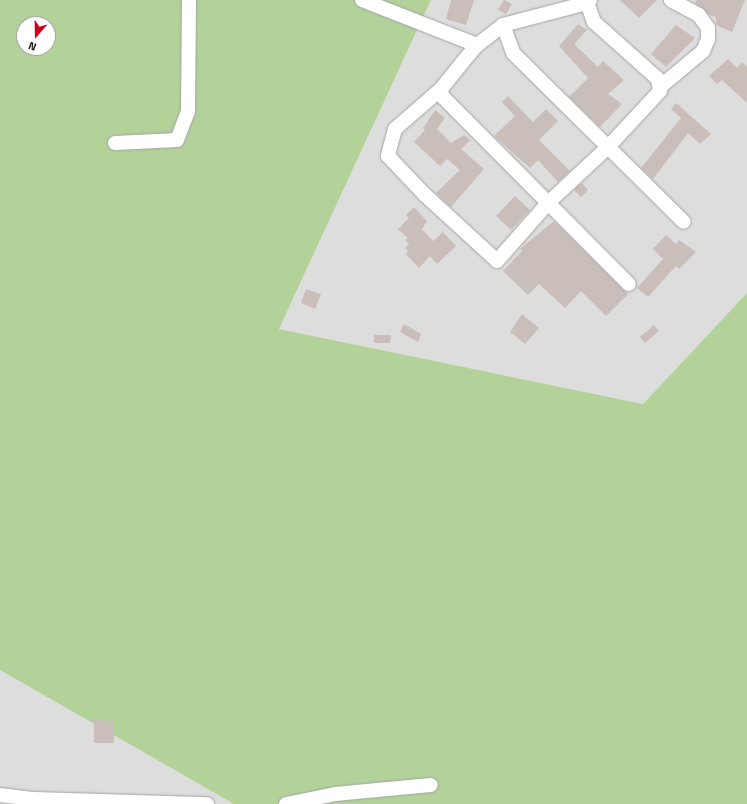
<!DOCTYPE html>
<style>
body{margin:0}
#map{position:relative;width:747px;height:804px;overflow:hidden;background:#f1ece6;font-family:"Titillium Web",sans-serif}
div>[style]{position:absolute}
.residential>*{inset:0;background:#dedddd}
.forest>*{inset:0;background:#b2d29a}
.building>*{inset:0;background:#c9beb9}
.roads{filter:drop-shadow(0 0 1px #a4a4a4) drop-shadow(0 0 1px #a4a4a4)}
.minor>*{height:14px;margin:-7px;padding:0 7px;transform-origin:7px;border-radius:7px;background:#fff}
span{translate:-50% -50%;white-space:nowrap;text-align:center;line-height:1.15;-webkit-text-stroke:3.5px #fff;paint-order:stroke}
.north{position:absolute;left:16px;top:16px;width:40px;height:40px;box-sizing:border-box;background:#fff;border:1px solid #a6a6a6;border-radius:50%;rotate:200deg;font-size:11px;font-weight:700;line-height:16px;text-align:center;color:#202020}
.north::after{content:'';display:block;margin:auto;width:14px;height:18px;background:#d0001c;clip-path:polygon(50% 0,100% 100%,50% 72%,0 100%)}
</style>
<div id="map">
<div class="residential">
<i style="clip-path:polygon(431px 0,747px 0,747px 293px,643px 404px,279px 329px)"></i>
<i style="clip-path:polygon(0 670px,234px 804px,0 804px)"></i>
</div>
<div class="forest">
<i style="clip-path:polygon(evenodd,0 0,431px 0,279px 329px,643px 404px,747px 293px,747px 804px,234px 804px,0 670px,0 0,24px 24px,48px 24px,48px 48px,24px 48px,24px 24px)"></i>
</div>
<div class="building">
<i style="clip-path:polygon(451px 0,474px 0,466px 25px,446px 19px)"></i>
<i style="clip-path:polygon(504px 0,512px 4px,506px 14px,498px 10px)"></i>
<i style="clip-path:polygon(620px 0,657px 0,639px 18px)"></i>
<i style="clip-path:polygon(697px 0,745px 0,732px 32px,716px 25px,716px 17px,710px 15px,695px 3px)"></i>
<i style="clip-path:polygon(578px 24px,587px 30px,574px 44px,598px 67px,603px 61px,624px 80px,608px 94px,622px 104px,600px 127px,569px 97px,588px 78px,559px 46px)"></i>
<i style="clip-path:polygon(676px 25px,695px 38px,666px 67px,651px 54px)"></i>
<i style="clip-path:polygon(728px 59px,737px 68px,742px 62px,747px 67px,747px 103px,722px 80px,717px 84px,709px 76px)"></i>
<i style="clip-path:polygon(508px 96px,533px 122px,546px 109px,558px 121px,539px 140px,570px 171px,558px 182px,538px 160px,530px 168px,494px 136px,515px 116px,502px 102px)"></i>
<i style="clip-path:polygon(676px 103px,711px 134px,700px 144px,688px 133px,653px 179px,641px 168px,681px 118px,671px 109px)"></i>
<i style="clip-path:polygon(435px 110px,445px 118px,437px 129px,451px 143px,464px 135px,470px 140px,461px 149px,484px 169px,451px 207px,436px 193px,460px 170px,447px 159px,440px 166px,414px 142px,425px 130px,423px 128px)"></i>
<i style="clip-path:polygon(582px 183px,588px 190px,581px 197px,574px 190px)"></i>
<i style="clip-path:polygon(515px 196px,530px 210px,511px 230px,496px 216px)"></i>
<i style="clip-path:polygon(414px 207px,427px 221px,422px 229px,433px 241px,443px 232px,456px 246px,437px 264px,430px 256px,419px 268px,406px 254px,408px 251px,405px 248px,409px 244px,405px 240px,408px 238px,398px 229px,409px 218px,406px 215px)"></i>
<i style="clip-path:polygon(554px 221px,628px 294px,606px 316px,581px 291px,565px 308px,539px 284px,528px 295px,503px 271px,522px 251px,520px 249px)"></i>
<i style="clip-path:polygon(666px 235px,676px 244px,679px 240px,696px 252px,679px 269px,676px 266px,648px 297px,637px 288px,663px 259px,653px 249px)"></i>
<i style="clip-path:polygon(306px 289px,321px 294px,315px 309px,301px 303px)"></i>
<i style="clip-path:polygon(522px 314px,539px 328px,525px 344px,510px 332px)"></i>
<i style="clip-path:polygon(404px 324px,421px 334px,418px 342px,400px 332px)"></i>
<i style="clip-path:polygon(654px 325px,659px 331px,645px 343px,640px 337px)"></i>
<i style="clip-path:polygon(374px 335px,391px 335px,390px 343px,374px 343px)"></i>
<i style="clip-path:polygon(94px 720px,114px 721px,114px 743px,94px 743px)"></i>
</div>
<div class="roads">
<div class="minor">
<i style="left:362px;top:0;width:123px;rotate:21.4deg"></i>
<i style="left:590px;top:0;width:4px;rotate:135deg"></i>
<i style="left:587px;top:3px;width:87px;rotate:165.3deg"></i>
<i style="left:503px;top:25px;width:33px;rotate:142deg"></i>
<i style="left:477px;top:45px;width:23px;rotate:130deg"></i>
<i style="left:462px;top:63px;width:33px;rotate:129deg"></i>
<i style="left:441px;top:89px;width:7px;rotate:82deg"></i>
<i style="left:442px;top:96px;width:265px;rotate:45.2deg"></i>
<i style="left:503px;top:25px;width:30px;rotate:70deg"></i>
<i style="left:513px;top:53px;width:240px;rotate:44.7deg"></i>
<i style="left:661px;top:86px;width:55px;rotate:-39.8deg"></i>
<i style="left:703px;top:51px;width:13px;rotate:-67deg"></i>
<i style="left:708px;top:39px;width:11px;rotate:-90deg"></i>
<i style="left:708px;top:28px;width:16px;rotate:-125deg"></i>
<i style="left:699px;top:15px;width:32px;rotate:-152deg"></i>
<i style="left:441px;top:89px;width:61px;rotate:139deg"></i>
<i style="left:395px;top:129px;width:28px;rotate:105deg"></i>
<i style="left:388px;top:156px;width:52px;rotate:46.5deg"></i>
<i style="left:424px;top:194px;width:99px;rotate:42.5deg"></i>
<i style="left:497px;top:261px;width:79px;rotate:-48.6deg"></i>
<i style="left:549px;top:202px;width:81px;rotate:-43deg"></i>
<i style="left:608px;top:147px;width:76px;rotate:-47.1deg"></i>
<i style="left:660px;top:91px;width:12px;rotate:-99deg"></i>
<i style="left:658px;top:79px;width:86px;rotate:-138.3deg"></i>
<i style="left:594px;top:22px;width:20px;rotate:-110deg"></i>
<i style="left:115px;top:143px;width:62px;rotate:-2.8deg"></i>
<i style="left:177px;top:140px;width:30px;rotate:-69deg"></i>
<i style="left:188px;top:112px;width:112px;rotate:-89.5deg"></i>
<i style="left:0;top:795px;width:34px;rotate:7deg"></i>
<i style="left:34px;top:799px;width:173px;rotate:1.7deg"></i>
<i style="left:286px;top:804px;width:50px;rotate:-11.5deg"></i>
<i style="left:335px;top:794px;width:96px;rotate:-5.4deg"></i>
</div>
</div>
<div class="north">N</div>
</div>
